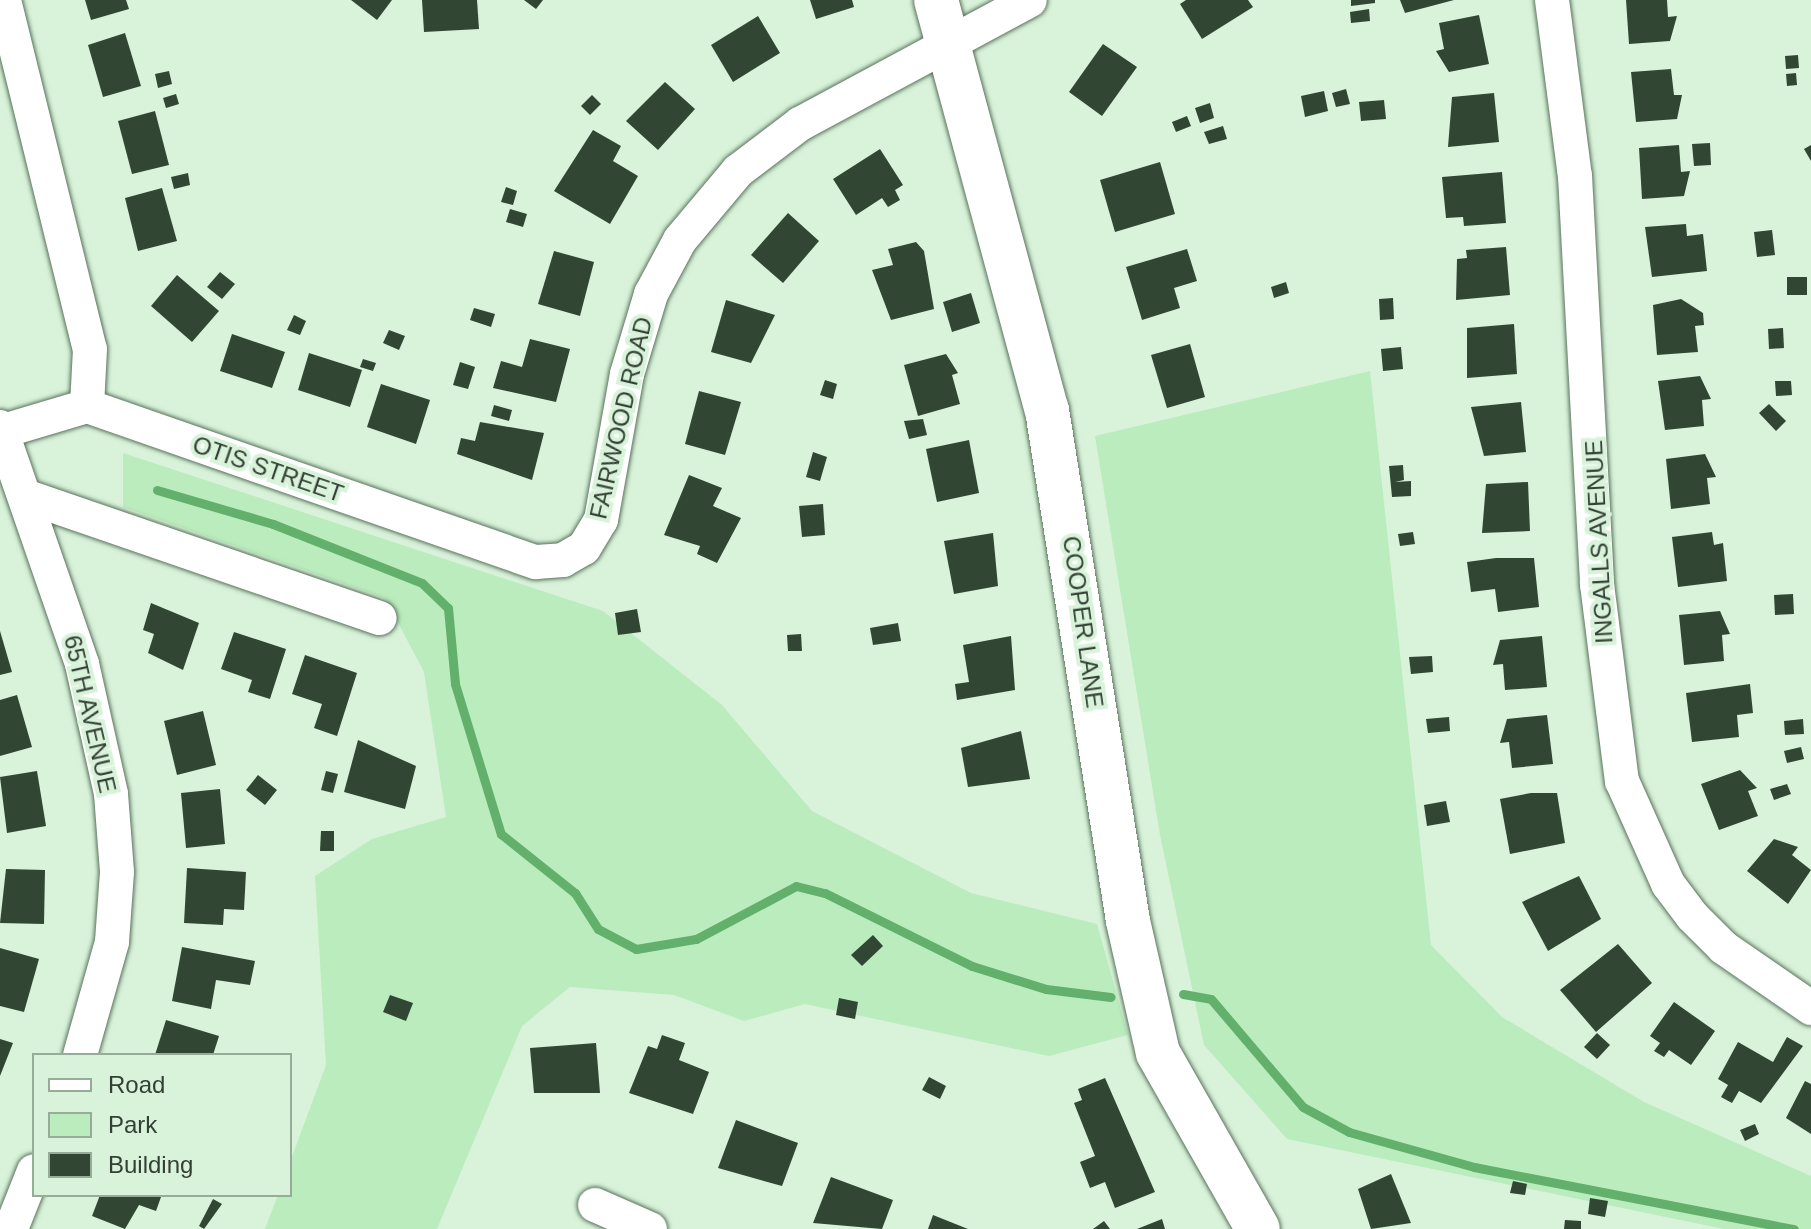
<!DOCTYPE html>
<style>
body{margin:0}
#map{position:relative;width:1811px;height:1229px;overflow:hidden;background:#d8f3da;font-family:Arial,sans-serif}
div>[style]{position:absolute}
.green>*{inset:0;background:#baecbd}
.stream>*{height:9px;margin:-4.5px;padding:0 4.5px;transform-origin:4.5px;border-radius:4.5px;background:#62b06b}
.building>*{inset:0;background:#314733}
.roads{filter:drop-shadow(0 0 2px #5a725c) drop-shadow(0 0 2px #5a725c)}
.minor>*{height:34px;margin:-17px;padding:0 17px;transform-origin:17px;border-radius:17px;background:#fff}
.tertiary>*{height:44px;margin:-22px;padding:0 22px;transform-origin:22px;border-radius:22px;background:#fff}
span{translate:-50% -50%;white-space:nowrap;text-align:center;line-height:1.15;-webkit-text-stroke:8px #d8f3da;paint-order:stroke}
.street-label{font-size:24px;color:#343f35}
.legend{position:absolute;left:32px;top:1053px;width:260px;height:144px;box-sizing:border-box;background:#d8f3da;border:2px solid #96ab98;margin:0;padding:10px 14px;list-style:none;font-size:24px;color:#343f35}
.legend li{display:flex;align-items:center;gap:16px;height:40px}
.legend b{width:40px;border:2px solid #96ab98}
</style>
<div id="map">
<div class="green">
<i style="clip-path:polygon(1370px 371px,1431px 945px,1502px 1017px,1644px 1102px,1811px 1176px,1811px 1229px,1724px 1229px,1287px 1139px,1204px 1045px,1160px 835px,1095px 436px)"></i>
<i style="clip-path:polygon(123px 453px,603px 611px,722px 705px,812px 811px,971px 893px,1097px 924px,1128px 1035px,1049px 1056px,805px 1004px,744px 1021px,674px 995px,570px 987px,522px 1026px,437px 1229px,265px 1229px,278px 1195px,290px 1195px,290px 1162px,326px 1065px,315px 876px,372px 839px,446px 817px,424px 672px,385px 598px,123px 507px)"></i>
</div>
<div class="stream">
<i style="left:157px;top:490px;width:121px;rotate:16.3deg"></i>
<i style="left:273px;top:524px;width:160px;rotate:21.6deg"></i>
<i style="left:422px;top:583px;width:36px;rotate:44deg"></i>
<i style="left:448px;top:608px;width:76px;rotate:84.7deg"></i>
<i style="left:455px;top:684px;width:157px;rotate:73deg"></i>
<i style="left:501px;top:834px;width:95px;rotate:38.6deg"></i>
<i style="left:575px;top:893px;width:43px;rotate:57.4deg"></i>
<i style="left:598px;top:929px;width:43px;rotate:27.8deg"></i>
<i style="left:636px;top:949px;width:61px;rotate:-9.5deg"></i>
<i style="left:696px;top:939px;width:113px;rotate:-27.9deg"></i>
<i style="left:796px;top:886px;width:30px;rotate:14deg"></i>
<i style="left:825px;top:893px;width:164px;rotate:26.4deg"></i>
<i style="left:972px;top:966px;width:77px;rotate:17.3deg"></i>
<i style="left:1046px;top:989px;width:65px;rotate:7deg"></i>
<i style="left:1183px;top:994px;width:28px;rotate:10deg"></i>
<i style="left:1211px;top:999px;width:142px;rotate:49.6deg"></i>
<i style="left:1303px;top:1107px;width:52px;rotate:28.5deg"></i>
<i style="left:1349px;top:1132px;width:130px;rotate:15.6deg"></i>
<i style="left:1474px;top:1167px;width:326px;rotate:11deg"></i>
</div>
<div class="building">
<i style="clip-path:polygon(85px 0,126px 0,129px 9px,91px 20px)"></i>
<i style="clip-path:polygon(351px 0,392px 0,377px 20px)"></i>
<i style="clip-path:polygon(422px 0,477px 0,479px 29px,424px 32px)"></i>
<i style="clip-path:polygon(524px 0,543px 0,536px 9px)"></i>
<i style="clip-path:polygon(810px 0,852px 0,854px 7px,816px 19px)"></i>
<i style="clip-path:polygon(1186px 0,1248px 0,1253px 7px,1202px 39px,1180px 4px)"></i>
<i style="clip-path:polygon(1351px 0,1375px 0,1375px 3px,1351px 6px)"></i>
<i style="clip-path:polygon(1400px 0,1454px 0,1405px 13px)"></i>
<i style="clip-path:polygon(1626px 0,1667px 0,1668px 17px,1677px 16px,1670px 41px,1629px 44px)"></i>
<i style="clip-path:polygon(1369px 9px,1370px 21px,1351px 23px,1350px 12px)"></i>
<i style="clip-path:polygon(1479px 15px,1489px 64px,1449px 72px,1436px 51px,1444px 49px,1439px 23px)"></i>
<i style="clip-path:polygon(758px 16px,780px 53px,733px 82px,711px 45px)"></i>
<i style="clip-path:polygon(125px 33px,141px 86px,103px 97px,88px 45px)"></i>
<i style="clip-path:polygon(1103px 44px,1137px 67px,1102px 116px,1069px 92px)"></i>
<i style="clip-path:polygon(1798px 55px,1799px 68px,1786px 69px,1785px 56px)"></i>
<i style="clip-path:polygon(1671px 69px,1674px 95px,1682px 95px,1677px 119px,1636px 122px,1631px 72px)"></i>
<i style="clip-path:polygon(169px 71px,172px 84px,158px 88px,155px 74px)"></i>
<i style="clip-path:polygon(1796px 73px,1797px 85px,1787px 86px,1786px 74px)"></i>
<i style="clip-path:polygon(665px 82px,695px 109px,658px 150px,626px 121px)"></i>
<i style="clip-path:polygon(1346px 89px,1350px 104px,1336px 107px,1332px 93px)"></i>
<i style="clip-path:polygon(1324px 91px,1328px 111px,1305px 117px,1301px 96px)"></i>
<i style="clip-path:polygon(1494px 93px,1499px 142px,1448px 147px,1452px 97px)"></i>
<i style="clip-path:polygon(176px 94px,179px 104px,166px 108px,163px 98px)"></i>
<i style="clip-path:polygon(592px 95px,601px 104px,590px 115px,581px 106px)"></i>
<i style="clip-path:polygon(1384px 100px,1386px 119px,1361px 121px,1359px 102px)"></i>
<i style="clip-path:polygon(1210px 103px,1214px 118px,1200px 123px,1195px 108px)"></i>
<i style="clip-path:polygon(155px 111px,169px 165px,132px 174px,118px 121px)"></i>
<i style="clip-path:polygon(1187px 116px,1191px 126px,1176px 132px,1172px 122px)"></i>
<i style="clip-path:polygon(1223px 126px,1227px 139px,1209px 144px,1204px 132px)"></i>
<i style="clip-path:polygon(593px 130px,621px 146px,613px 161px,638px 176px,610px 224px,554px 191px)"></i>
<i style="clip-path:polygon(1710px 143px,1711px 165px,1694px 166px,1692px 144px)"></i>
<i style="clip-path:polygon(1679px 145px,1681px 172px,1690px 171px,1684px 196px,1642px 199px,1639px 148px)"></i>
<i style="clip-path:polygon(1811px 145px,1811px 161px,1804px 149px)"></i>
<i style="clip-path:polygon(880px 149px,903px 185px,895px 190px,900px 200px,888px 207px,882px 198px,856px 215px,833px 179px)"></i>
<i style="clip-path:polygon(1160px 162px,1175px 214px,1115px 232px,1100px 180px)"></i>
<i style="clip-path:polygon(1502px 172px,1506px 223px,1464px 226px,1463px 217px,1446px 218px,1442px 177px)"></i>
<i style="clip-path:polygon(188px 173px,190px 185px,174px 189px,171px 177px)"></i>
<i style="clip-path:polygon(506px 187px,517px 191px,513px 205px,501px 202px)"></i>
<i style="clip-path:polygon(162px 188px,177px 241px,138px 251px,125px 198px)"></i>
<i style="clip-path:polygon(510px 209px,527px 214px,523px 227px,506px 222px)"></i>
<i style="clip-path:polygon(788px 213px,819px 241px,783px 283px,751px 255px)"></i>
<i style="clip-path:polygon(1686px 224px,1687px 236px,1703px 234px,1707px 271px,1652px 277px,1645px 227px)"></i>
<i style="clip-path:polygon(1772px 230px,1775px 255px,1757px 257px,1754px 232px)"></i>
<i style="clip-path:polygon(916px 242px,924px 251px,934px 309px,891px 320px,872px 270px,893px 265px,888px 249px)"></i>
<i style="clip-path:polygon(1506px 247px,1510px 295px,1456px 300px,1457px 259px,1467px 258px,1466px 250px)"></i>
<i style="clip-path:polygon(1187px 249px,1197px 281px,1174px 288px,1180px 308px,1142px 320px,1126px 267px)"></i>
<i style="clip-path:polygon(554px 251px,594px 262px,580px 316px,538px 304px)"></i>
<i style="clip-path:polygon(220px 272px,235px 284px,222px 299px,207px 287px)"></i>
<i style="clip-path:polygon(177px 275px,219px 311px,192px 342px,151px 306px)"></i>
<i style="clip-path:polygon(1787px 277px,1807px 277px,1807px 295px,1787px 295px)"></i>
<i style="clip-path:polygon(1286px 282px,1289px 293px,1274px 298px,1271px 287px)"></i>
<i style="clip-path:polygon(971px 293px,980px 323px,952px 332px,943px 302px)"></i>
<i style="clip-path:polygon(1393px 298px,1394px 319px,1380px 320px,1379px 299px)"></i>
<i style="clip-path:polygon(1681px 299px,1703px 313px,1704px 325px,1695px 326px,1698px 352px,1657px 355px,1653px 305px)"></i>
<i style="clip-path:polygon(726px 300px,775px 315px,751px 363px,711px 352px)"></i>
<i style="clip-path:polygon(474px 308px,495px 314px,491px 327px,470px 320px)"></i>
<i style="clip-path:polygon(294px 315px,306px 321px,300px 335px,287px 330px)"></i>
<i style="clip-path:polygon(1514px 324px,1517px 374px,1467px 378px,1467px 328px)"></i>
<i style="clip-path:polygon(1783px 328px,1784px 348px,1769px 349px,1768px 329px)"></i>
<i style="clip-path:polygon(389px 330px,405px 336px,399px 350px,383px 343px)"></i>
<i style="clip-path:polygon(232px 334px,285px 352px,272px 388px,220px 371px)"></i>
<i style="clip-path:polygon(530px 339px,570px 349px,556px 402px,493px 388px,501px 361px,522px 367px)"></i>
<i style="clip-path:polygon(1190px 344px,1205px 397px,1167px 408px,1151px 355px)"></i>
<i style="clip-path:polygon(1401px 347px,1403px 369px,1383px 371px,1381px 349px)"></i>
<i style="clip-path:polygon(309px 353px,362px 370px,350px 407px,298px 390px)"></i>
<i style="clip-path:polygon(946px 354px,958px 373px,952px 375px,960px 404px,918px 416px,904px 365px)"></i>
<i style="clip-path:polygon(363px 359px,376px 363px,373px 371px,360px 367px)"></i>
<i style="clip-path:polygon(460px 362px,475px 367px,468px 389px,453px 385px)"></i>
<i style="clip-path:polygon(1700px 376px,1711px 399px,1702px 400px,1704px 426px,1665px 430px,1658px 381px)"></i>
<i style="clip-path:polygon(825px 380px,837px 384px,833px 399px,820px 395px)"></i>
<i style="clip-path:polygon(1775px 381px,1791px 381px,1792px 395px,1776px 396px)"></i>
<i style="clip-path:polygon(381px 384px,430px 400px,416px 444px,367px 427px)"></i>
<i style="clip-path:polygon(699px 391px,741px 402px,725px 455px,685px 444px)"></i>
<i style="clip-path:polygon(1521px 402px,1526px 452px,1484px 456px,1471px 407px)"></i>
<i style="clip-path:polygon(1769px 404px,1786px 421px,1776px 431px,1759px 413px)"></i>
<i style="clip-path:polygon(494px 405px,512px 410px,509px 421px,491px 416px)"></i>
<i style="clip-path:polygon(923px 419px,927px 435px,909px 439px,904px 421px)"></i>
<i style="clip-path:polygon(480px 422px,544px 433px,532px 480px,457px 454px,461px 438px,475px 441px)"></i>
<i style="clip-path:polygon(969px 440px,979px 493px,937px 502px,926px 449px)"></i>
<i style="clip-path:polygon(813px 452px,827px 457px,820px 481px,806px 477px)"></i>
<i style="clip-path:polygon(1705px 454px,1716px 477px,1707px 478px,1710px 504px,1671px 509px,1666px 459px)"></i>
<i style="clip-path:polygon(1403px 465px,1404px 480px,1395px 482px,1411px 481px,1411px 496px,1392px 497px,1389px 466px)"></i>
<i style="clip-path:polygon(689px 475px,722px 488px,713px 506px,741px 518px,717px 563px,697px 554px,700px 546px,664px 535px)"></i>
<i style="clip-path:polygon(1528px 482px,1530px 531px,1482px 533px,1486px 484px)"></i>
<i style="clip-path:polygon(823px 504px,825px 535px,802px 537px,799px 506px)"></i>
<i style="clip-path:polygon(1413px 532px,1415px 544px,1400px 546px,1398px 534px)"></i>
<i style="clip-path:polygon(1712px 532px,1714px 545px,1723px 543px,1727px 581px,1678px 587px,1672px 537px)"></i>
<i style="clip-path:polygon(993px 533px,998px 586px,954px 594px,944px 541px)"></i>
<i style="clip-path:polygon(1496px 558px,1534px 558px,1539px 607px,1498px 612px,1495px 589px,1471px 592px,1467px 562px)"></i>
<i style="clip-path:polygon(1793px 594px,1794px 614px,1775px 615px,1774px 595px)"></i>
<i style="clip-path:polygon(151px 603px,199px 623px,183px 670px,148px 653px,154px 634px,143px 630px)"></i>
<i style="clip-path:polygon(637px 609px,641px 632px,618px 635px,615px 613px)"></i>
<i style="clip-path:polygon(1720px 611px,1730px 634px,1722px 635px,1724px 661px,1684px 665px,1679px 615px)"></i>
<i style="clip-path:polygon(898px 623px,901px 641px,873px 645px,870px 628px)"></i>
<i style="clip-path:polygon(0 631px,12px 672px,0 675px)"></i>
<i style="clip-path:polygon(234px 632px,286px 649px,270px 699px,248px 692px,252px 680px,221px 669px)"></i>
<i style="clip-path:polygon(801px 634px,802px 651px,788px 651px,787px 635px)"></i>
<i style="clip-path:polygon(1011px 636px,1015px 690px,957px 700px,955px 684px,969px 682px,963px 645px)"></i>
<i style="clip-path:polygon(1542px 636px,1547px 687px,1505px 690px,1503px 664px,1493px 665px,1500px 640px)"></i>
<i style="clip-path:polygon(305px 655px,357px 673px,337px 736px,314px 728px,322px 704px,292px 694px)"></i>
<i style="clip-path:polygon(1432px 656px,1433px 672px,1411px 674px,1409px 657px)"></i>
<i style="clip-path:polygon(1750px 684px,1753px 713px,1737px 715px,1739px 737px,1692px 742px,1686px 693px)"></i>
<i style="clip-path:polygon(17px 695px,32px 747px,0 756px,0 700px)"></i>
<i style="clip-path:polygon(203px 711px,216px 765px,177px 775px,164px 721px)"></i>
<i style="clip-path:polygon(1547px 715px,1553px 764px,1512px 768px,1509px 742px,1500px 743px,1507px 719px)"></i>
<i style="clip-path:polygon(1449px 717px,1450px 731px,1428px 733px,1426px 719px)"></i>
<i style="clip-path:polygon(1803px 719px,1804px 734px,1785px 735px,1784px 721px)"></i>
<i style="clip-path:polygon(1021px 731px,1030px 779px,968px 787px,961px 748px)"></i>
<i style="clip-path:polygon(358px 740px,416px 766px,405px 809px,344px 792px)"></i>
<i style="clip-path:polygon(1801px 747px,1804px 759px,1787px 763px,1784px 751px)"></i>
<i style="clip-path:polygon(1740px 770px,1757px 788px,1748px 791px,1758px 816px,1719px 830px,1701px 784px)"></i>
<i style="clip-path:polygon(37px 771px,46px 826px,7px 833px,0 777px)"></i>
<i style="clip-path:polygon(326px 771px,338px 774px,333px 793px,321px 790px)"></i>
<i style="clip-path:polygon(258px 775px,277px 790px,265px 805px,246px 790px)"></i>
<i style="clip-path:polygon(1787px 784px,1791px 794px,1774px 800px,1770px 789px)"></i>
<i style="clip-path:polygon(220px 789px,225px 844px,186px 848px,181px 793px)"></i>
<i style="clip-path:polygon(1531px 793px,1557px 793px,1565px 843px,1510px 854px,1500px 799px)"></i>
<i style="clip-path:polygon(1446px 801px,1450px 822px,1427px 826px,1424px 805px)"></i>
<i style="clip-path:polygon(321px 831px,334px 831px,334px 851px,320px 851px)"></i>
<i style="clip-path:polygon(1774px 839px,1798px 847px,1792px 855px,1811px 870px,1788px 904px,1747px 871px)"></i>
<i style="clip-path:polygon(187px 868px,246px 872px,244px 910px,224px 909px,223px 925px,184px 923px)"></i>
<i style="clip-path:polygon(6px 869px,45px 870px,44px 924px,0 923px)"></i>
<i style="clip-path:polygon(1579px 876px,1601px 919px,1548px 951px,1522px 902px)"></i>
<i style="clip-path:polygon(873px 935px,883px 946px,862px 966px,851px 955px)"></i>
<i style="clip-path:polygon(1618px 944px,1652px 983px,1596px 1032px,1560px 990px)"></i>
<i style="clip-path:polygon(182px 947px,255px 961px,250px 985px,216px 980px,211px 1009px,172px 1001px)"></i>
<i style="clip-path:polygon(0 948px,39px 959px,24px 1012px,0 1006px)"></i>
<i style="clip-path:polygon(390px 995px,413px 1003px,406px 1021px,383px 1012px)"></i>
<i style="clip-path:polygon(839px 998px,858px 1002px,855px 1019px,836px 1015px)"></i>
<i style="clip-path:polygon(1674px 1002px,1715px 1031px,1691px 1065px,1669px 1050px,1664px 1057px,1654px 1051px,1660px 1043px,1650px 1036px)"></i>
<i style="clip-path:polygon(166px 1020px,219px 1036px,213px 1055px,155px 1055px)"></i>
<i style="clip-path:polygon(1597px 1033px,1610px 1045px,1597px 1059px,1584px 1047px)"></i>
<i style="clip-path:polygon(662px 1035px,685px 1043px,679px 1060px,709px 1072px,693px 1114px,629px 1093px,648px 1046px,657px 1049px)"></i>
<i style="clip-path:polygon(1787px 1037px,1803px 1046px,1761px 1103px,1739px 1091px,1732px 1103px,1721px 1097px,1728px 1085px,1718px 1079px,1738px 1042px,1773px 1062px)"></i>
<i style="clip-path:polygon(0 1039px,13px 1043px,0 1076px)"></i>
<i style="clip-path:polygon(596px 1043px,600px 1093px,534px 1093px,530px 1048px)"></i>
<i style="clip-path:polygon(929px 1077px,946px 1086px,940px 1099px,922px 1090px)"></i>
<i style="clip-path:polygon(1105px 1078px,1155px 1192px,1115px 1208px,1105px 1182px,1090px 1188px,1080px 1162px,1095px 1156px,1074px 1103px,1082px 1100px,1078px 1089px)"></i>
<i style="clip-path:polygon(1805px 1081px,1811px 1084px,1811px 1134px,1786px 1118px)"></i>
<i style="clip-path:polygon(736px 1120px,798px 1143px,782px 1186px,718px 1168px)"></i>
<i style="clip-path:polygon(1755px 1124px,1759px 1134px,1745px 1141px,1740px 1130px)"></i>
<i style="clip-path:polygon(1391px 1174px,1411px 1223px,1371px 1229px,1358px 1189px)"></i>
<i style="clip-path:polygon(831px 1177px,893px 1200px,882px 1229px,813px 1223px)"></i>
<i style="clip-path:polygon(1513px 1181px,1527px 1184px,1525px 1195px,1510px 1193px)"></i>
<i style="clip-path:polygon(100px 1195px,155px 1195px,161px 1197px,156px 1211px,139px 1205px,125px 1229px,92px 1216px)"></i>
<i style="clip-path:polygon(1590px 1198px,1608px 1201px,1605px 1217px,1588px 1214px)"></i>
<i style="clip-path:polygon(213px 1199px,222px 1204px,204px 1229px,199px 1226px)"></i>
<i style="clip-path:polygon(933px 1215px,968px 1229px,928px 1229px)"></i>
<i style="clip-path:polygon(1162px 1219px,1165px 1229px,1137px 1229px)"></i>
<i style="clip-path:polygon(1565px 1220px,1581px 1221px,1581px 1229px,1564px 1229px)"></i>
<i style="clip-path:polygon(1104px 1221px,1110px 1229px,1093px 1229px)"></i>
</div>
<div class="roads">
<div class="minor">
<i style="left:4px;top:0;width:359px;rotate:76.2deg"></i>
<i style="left:90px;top:349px;width:57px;rotate:93deg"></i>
<i style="left:1552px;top:0;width:177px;rotate:82.6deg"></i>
<i style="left:1575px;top:176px;width:409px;rotate:86.9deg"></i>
<i style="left:1597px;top:584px;width:199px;rotate:82.8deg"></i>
<i style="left:1622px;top:781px;width:113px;rotate:65.9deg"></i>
<i style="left:1668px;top:884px;width:40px;rotate:53deg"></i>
<i style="left:1692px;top:916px;width:45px;rotate:45deg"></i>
<i style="left:1724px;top:948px;width:106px;rotate:34.6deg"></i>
<i style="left:0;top:427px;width:251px;rotate:70.9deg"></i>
<i style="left:82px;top:664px;width:133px;rotate:77.4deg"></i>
<i style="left:111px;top:794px;width:78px;rotate:85.6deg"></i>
<i style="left:117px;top:872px;width:70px;rotate:94.1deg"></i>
<i style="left:112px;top:942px;width:117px;rotate:105.8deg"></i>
<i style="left:0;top:432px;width:91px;rotate:-16.6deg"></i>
<i style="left:87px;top:406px;width:475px;rotate:19.2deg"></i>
<i style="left:536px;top:562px;width:27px;rotate:-4deg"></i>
<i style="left:563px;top:560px;width:24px;rotate:-30deg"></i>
<i style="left:584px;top:548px;width:33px;rotate:-59deg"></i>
<i style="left:601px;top:520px;width:148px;rotate:-79.9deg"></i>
<i style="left:627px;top:374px;width:84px;rotate:-73.3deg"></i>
<i style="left:651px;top:294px;width:61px;rotate:-61.8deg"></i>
<i style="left:680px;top:240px;width:90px;rotate:-50deg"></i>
<i style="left:738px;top:171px;width:78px;rotate:-37.2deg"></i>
<i style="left:800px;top:124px;width:261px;rotate:-28.3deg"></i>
<i style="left:25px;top:496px;width:375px;rotate:19deg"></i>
<i style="left:595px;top:1205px;width:60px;rotate:23.6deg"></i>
<i style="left:11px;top:1229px;width:62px;rotate:-68.4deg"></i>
</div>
<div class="tertiary">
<i style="left:936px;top:0;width:425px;rotate:74.9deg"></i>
<i style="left:1047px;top:410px;width:517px;rotate:80.99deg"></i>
<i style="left:1128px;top:921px;width:135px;rotate:77.2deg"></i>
<i style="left:1158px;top:1053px;width:202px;rotate:60.4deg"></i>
</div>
</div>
<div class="street-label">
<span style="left:621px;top:418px;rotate:-77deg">FAIRWOOD ROAD</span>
<span style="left:268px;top:469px;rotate:19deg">OTIS STREET</span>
<span style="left:1599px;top:542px;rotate:-93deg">INGALLS AVENUE</span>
<span style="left:1083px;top:622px;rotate:82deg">COOPER LANE</span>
<span style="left:90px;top:714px;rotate:77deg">65TH AVENUE</span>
</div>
<ul class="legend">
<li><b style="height:10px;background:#fff"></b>Road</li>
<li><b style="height:22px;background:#baecbd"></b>Park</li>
<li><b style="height:22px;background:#314733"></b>Building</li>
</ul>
</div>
